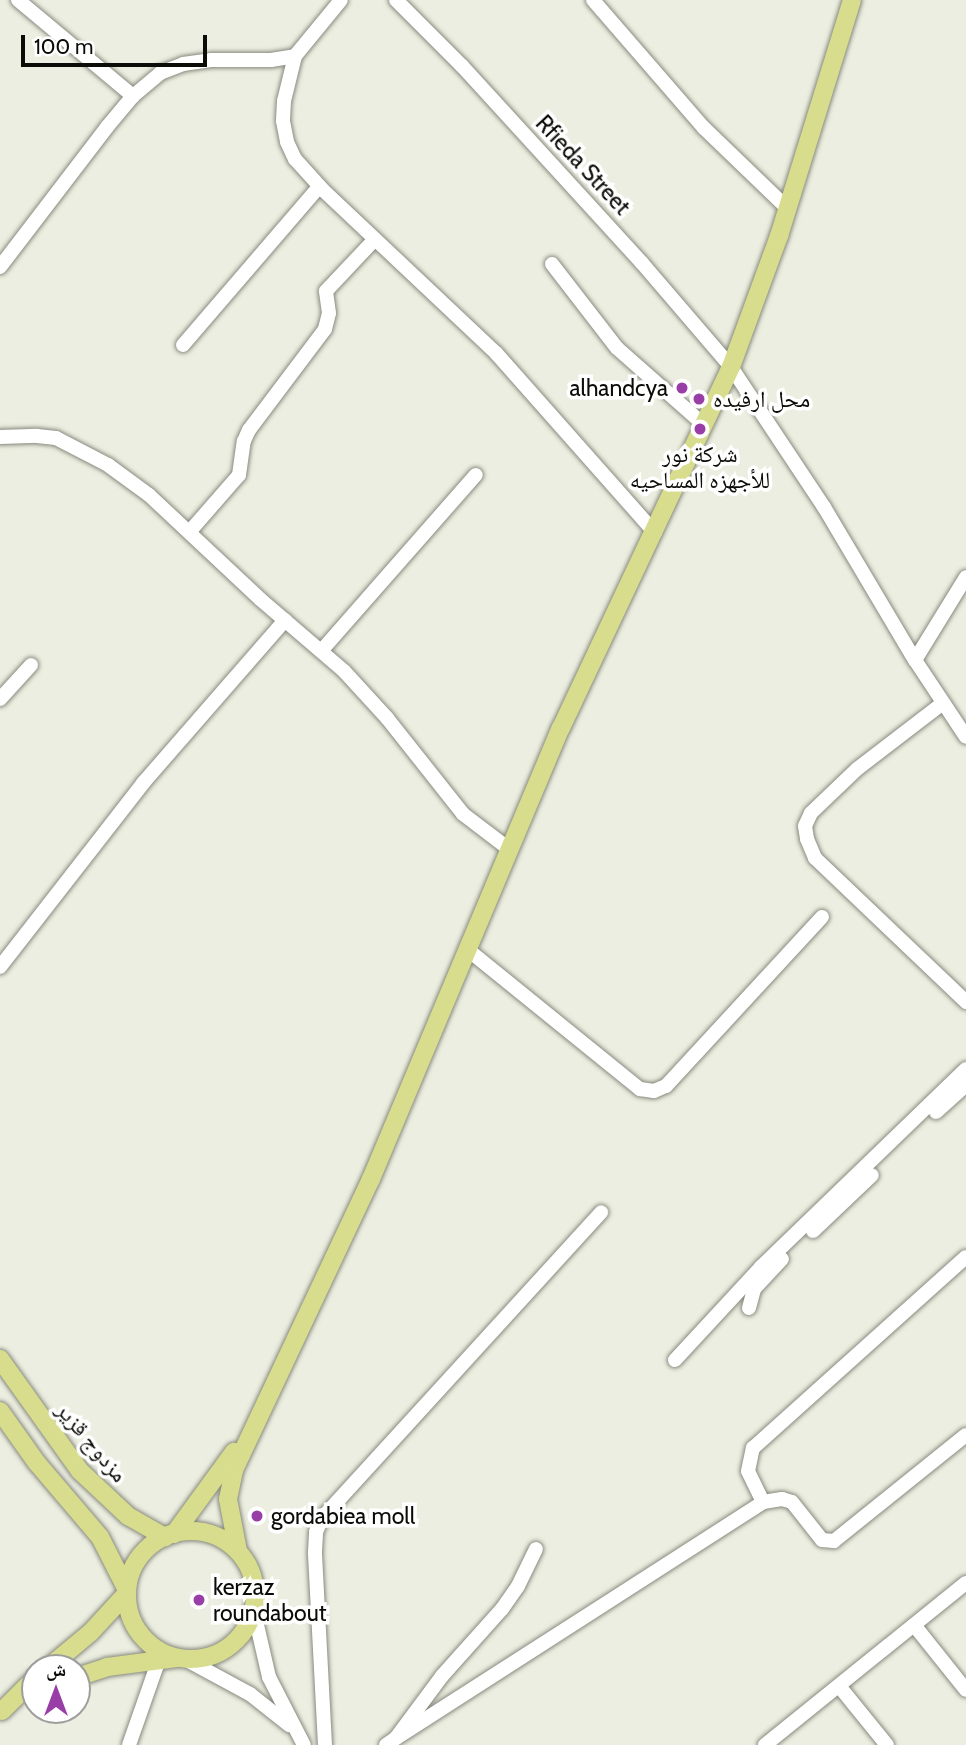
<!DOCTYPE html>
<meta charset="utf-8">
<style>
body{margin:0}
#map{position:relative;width:966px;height:1745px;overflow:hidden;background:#eceee1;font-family:Cabin,"Noto Naskh Arabic",sans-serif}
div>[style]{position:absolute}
.roads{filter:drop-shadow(0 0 2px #888a7e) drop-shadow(0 0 2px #888a7e)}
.minor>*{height:14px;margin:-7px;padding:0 7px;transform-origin:7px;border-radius:7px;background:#fff}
.major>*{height:18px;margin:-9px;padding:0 9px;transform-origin:9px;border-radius:9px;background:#d8dd8e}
.major>.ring{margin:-9px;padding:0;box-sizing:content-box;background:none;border:18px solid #d8dd8e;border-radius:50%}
.dots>*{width:19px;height:19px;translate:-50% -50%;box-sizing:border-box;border:4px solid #fff;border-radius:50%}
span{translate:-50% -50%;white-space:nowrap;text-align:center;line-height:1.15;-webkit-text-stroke:7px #fff;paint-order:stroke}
.street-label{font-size:23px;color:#0b0c08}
.poi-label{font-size:23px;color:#0b0c08}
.right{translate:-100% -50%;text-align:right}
.left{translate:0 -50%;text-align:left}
.north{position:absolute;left:21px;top:1654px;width:70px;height:70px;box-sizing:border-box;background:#fff;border:2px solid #9d9e9c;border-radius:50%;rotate:0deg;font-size:19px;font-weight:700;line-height:28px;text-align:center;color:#0b0c08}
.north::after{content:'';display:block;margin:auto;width:24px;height:32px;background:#9a3ea7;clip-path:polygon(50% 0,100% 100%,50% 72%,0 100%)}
.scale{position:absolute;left:21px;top:35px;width:186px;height:32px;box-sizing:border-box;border:4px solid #0b0c08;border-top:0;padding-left:9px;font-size:21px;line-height:24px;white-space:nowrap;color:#0b0c08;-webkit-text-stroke:5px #fff;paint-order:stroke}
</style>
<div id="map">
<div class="roads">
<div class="minor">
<i style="left:18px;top:0;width:150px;rotate:39.9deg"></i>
<i style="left:396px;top:0;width:93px;rotate:45deg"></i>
<i style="left:462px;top:66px;width:267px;rotate:47.6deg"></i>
<i style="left:642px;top:263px;width:137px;rotate:49.4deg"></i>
<i style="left:731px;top:367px;width:168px;rotate:56.4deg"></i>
<i style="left:824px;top:507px;width:178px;rotate:59.3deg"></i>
<i style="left:915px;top:660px;width:92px;rotate:56.5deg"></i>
<i style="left:593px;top:0;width:169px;rotate:49.1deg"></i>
<i style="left:704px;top:128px;width:115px;rotate:43.9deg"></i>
<i style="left:295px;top:56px;width:46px;rotate:103.7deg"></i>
<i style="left:284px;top:101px;width:20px;rotate:93deg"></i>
<i style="left:283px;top:121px;width:21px;rotate:79deg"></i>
<i style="left:287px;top:142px;width:19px;rotate:65deg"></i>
<i style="left:295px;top:159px;width:42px;rotate:47.9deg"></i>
<i style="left:323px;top:190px;width:238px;rotate:43.3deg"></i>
<i style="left:496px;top:353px;width:240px;rotate:48.5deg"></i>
<i style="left:552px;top:264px;width:106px;rotate:52.3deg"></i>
<i style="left:617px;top:348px;width:116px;rotate:41.5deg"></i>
<i style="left:0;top:267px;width:176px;rotate:-52.6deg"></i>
<i style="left:107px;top:127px;width:40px;rotate:-50deg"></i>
<i style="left:133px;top:96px;width:35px;rotate:-40deg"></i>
<i style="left:160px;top:73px;width:25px;rotate:-21deg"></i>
<i style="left:183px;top:64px;width:28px;rotate:-8deg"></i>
<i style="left:211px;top:60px;width:60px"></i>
<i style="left:271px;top:60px;width:24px;rotate:-9deg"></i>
<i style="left:295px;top:56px;width:72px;rotate:-50.6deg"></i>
<i style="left:183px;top:345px;width:208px;rotate:-49.3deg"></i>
<i style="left:0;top:437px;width:37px;rotate:-2deg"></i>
<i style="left:37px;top:436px;width:19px;rotate:6deg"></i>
<i style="left:56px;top:438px;width:59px;rotate:27.4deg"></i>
<i style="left:108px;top:465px;width:51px;rotate:36.2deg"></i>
<i style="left:149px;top:495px;width:152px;rotate:43.1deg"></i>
<i style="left:260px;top:599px;width:111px;rotate:40.6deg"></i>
<i style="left:344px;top:671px;width:64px;rotate:47.5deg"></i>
<i style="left:387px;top:718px;width:122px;rotate:51.6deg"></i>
<i style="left:463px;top:814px;width:58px;rotate:37.3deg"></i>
<i style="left:191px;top:530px;width:73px;rotate:-48.9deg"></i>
<i style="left:239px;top:475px;width:34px;rotate:-82deg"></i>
<i style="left:244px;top:441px;width:12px;rotate:-66deg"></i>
<i style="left:249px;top:430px;width:126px;rotate:-53deg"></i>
<i style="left:325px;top:329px;width:16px;rotate:-76deg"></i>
<i style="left:329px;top:313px;width:22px;rotate:-98deg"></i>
<i style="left:326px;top:291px;width:71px;rotate:-46.7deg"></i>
<i style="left:322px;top:650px;width:233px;rotate:-48.7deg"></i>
<i style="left:915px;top:660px;width:97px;rotate:-58.4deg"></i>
<i style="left:0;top:699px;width:46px;rotate:-47.6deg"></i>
<i style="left:943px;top:703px;width:108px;rotate:142.5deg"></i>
<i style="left:857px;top:769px;width:64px;rotate:136.3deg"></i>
<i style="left:811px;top:813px;width:14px;rotate:115deg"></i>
<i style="left:805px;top:826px;width:13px;rotate:81deg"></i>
<i style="left:807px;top:839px;width:21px;rotate:67deg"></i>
<i style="left:815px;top:858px;width:209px;rotate:43.6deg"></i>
<i style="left:467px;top:949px;width:223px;rotate:39deg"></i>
<i style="left:640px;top:1089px;width:14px;rotate:8deg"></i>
<i style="left:654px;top:1091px;width:13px;rotate:-23deg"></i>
<i style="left:666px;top:1086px;width:230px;rotate:-47.3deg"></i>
<i style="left:0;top:967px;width:233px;rotate:-52.1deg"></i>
<i style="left:143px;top:783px;width:216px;rotate:-48.9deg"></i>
<i style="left:936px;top:1112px;width:40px;rotate:-42deg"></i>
<i style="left:813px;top:1231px;width:81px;rotate:-43.5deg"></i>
<i style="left:749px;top:1308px;width:20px;rotate:-75deg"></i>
<i style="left:754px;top:1289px;width:41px;rotate:-47deg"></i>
<i style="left:675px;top:1360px;width:127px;rotate:-47.2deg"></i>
<i style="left:761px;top:1267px;width:285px;rotate:-44deg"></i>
<i style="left:763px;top:1502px;width:34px;rotate:-116deg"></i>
<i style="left:748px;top:1471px;width:24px;rotate:-78deg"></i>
<i style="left:753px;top:1448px;width:286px;rotate:-41.9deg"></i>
<i style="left:254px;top:1612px;width:67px;rotate:77deg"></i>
<i style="left:269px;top:1677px;width:76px;rotate:62.8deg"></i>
<i style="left:914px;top:1625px;width:83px;rotate:51.3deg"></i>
<i style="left:187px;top:1660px;width:72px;rotate:28.4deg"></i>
<i style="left:250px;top:1694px;width:50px;rotate:38.5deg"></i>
<i style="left:839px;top:1686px;width:76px;rotate:50.9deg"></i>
<i style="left:396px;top:1738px;width:436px;rotate:-32.7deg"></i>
<i style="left:763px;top:1502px;width:19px;rotate:-9deg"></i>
<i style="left:782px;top:1499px;width:10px;rotate:17deg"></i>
<i style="left:792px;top:1502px;width:48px;rotate:51.7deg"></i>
<i style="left:822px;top:1540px;width:12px;rotate:5deg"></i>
<i style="left:834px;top:1541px;width:169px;rotate:-38.8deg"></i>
<i style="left:129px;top:1745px;width:88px;rotate:-70.7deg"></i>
<i style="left:325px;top:1745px;width:193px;rotate:-93deg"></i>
<i style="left:315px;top:1552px;width:20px;rotate:-87deg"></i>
<i style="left:316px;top:1532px;width:15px;rotate:-67deg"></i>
<i style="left:322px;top:1518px;width:414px;rotate:-47.6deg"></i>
<i style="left:386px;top:1745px;width:12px;rotate:-35deg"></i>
<i style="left:396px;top:1738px;width:77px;rotate:-53.4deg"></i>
<i style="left:442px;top:1676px;width:90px;rotate:-48.2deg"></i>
<i style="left:502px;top:1609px;width:28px;rotate:-55deg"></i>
<i style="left:518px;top:1586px;width:41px;rotate:-64.1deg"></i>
<i style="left:765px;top:1745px;width:258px;rotate:-38.9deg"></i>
</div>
<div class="major">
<i style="left:0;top:1359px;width:138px;rotate:54.5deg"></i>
<i style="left:80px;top:1471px;width:66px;rotate:43.2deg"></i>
<i style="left:128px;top:1516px;width:43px;rotate:29.6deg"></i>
<i style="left:0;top:1411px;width:64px;rotate:54.6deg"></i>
<i style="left:37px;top:1463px;width:97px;rotate:49.6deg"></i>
<i style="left:100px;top:1537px;width:59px;rotate:63deg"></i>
<i class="ring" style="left:127px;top:1531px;width:110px;height:110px"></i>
<i style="left:174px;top:1534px;width:102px;rotate:-53.8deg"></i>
<i style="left:238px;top:1551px;width:53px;rotate:-100.9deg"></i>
<i style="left:228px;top:1499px;width:30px;rotate:-78deg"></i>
<i style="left:234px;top:1470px;width:322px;rotate:-64.8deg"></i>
<i style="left:371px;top:1179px;width:489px;rotate:-67.2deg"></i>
<i style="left:561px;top:728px;width:399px;rotate:-64.8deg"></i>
<i style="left:731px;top:367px;width:140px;rotate:-69.9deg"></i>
<i style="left:779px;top:236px;width:247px;rotate:-72.8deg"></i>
<i style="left:48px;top:1668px;width:56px;rotate:-39.9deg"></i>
<i style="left:91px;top:1632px;width:53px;rotate:-47.3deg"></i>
<i style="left:77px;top:1677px;width:32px;rotate:-18deg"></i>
<i style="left:107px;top:1667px;width:70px;rotate:-7.4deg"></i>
<i style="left:2px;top:1711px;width:47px;rotate:-45deg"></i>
</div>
</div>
<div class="dots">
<i style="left:682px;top:388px;background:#9a3ea7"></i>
<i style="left:699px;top:399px;background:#9a3ea7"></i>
<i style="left:700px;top:429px;background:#9a3ea7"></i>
<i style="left:257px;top:1516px;background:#9a3ea7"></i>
<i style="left:199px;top:1600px;background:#9a3ea7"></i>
</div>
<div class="street-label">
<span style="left:583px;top:165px;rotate:47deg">Rfieda Street</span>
<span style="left:92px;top:1442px;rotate:50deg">مزدوج قزير</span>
</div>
<div class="poi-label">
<span class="right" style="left:668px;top:388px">alhandcya</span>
<span class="left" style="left:713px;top:399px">محل ارفيده</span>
<span style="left:700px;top:467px">شركة نور<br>للأجهزه المساحيه</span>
<span class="left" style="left:271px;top:1516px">gordabiea moll</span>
<span class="left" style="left:213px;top:1600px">kerzaz<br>roundabout</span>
</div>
<div class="north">ش</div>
<div class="scale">100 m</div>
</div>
